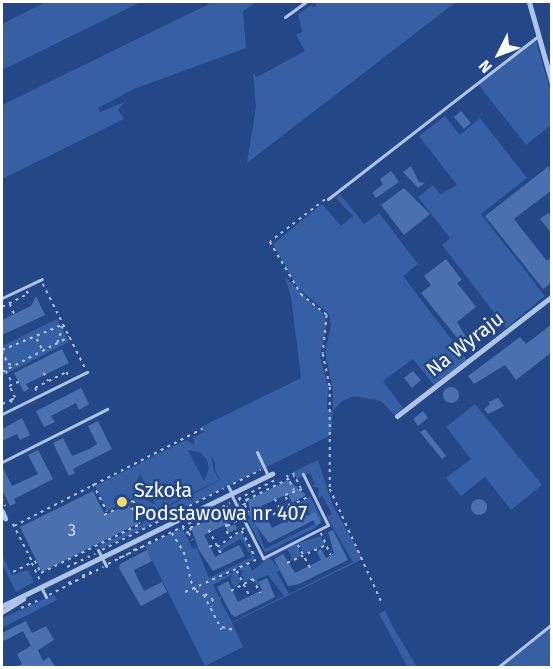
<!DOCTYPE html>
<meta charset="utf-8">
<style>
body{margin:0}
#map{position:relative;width:553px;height:669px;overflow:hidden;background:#234787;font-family:"Fira Sans",sans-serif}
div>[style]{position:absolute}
.green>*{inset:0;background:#375fa4}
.building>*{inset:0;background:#4b70af}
.round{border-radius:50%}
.path>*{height:1.5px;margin-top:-0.75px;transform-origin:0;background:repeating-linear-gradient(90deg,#aec4e9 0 3px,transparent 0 7.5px)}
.lane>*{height:3px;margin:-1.5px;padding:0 1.5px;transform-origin:1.5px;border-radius:1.5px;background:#aec4e9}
.street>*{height:5px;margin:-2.5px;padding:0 2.5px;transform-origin:2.5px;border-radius:2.5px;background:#aec4e9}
.dots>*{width:16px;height:16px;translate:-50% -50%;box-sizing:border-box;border:3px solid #234787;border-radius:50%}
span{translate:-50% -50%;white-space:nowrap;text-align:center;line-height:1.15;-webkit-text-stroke:5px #234787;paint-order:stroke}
.number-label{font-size:16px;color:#d2dbeb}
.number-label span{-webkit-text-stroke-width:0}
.street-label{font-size:20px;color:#fff}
.poi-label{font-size:20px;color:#fff}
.left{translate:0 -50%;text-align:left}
.frame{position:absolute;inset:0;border:3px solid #fff;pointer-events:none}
.north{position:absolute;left:469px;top:24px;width:60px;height:60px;-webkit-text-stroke:4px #234787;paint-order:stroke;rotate:228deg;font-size:16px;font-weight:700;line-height:24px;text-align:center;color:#fff}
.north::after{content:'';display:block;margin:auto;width:21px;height:27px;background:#fff;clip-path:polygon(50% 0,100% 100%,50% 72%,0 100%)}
</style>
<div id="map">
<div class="green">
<i style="clip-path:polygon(46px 2px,141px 2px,2px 70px,2px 24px)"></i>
<i style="clip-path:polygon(213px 2px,256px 2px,243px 11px,246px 48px,134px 89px,98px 108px,100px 112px,125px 102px,118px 110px,124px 119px,2px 179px,2px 105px)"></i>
<i style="clip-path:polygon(316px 2px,456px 2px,247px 163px,256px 107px,253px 73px,257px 77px,305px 51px,296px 35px,302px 32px,298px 14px,310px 6px,316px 7px)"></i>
<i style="clip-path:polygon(536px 41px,551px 93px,551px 125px,526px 145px,478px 84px)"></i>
<i style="clip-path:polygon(445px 116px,460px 135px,480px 118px,527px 178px,481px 214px,545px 296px,506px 328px,442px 245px,450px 238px,418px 197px,433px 185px,440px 194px,457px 185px,419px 136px)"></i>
<i style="clip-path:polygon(evenodd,340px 194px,364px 224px,379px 213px,418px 264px,403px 276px,467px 360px,434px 385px,413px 359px,383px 381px,403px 408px,394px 415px,381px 401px,354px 396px,342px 401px,333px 411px,331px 435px,101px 549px,99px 546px,141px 525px,148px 517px,220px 480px,215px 470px,215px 463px,211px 455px,214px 471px,219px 480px,146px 516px,133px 498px,107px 511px,95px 486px,186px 440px,195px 445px,193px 438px,204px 432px,201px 427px,301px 378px,291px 297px,285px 277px,323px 313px,327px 322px,320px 357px,328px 386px,327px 409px,333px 411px,333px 390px,325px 352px,331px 326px,329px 314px,297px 287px,273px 244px,322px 204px,341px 226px,353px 216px,336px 198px,340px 194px,188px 450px,201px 453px,207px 460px,209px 468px,204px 481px,188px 450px,340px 194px,140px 474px,156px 505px,138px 496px,136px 483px,140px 474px)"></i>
<i style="clip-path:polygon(57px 319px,69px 342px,2px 376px,2px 346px)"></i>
<i style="clip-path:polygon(475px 404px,542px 485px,511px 510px,485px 477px,461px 496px,446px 478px,471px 459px,446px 427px)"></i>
<i style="clip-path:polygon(318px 460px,333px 506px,363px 559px,232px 623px,243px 647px,205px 666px,145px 546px,182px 528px,193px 549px,197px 548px,209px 578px,252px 557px,241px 539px,224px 548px,221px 554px,219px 548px,241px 531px,255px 559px,210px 582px,236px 571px,241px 581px,234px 588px,230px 578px,233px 574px,213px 585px,219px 597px,222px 596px,220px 601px,232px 622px,284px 596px,268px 575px,257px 579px,259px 589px,253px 578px,244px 582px,241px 573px,244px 571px,237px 570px,260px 558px,249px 564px,252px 571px,268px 558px,297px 543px,301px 556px,289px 561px,292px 558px,287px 549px,270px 558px,280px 570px,277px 572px,289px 594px,353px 562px,327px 517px,332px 514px,322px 496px,318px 498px,319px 488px,311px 486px,315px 484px,310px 473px,298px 478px,302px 489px,293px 472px)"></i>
<i style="clip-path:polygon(310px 496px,322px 520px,315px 523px,317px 527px,265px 553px,237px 500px,249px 519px,254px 519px,265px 549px,315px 524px,306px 507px,289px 515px,287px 521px,283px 514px)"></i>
<i style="clip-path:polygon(321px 536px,325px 545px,304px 554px,298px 543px)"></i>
<i style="clip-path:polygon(2px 555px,12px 575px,28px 570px,34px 582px,16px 592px,2px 564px)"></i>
<i style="clip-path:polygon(54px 595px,57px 600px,2px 628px,2px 618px)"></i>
<i style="clip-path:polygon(385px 610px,393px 627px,417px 667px,407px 666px,379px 614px)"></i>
<i style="clip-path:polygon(551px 626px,551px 667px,501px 667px)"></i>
</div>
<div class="building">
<i style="clip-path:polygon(461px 111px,471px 123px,464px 129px,454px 117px)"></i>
<i style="clip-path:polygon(411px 166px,419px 182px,425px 183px,418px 188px,403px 172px)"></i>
<i style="clip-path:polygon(549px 166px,552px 190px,514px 219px,546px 260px,552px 259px,552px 282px,543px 289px,485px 216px)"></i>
<i style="clip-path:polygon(391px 171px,399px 182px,376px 198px,372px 193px,383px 184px,380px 179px)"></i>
<i style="clip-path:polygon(404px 188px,430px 214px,404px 235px,381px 205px)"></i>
<i style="clip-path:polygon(548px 213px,552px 217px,552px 234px,540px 219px)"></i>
<i style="clip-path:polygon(446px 259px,462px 280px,457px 283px,476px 307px,457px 322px,466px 337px,471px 333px,477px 340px,466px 349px,421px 293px,431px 285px,424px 276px)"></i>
<i style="clip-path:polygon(36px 296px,45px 315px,2px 335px,2px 320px,31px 306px)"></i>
<i style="clip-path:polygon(552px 324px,552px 352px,516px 380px,505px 365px,474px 384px,468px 376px,520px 337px,526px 344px)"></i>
<i style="clip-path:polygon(62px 349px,69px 363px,26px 384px,29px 389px,24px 392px,14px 373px)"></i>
<i style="clip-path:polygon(413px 371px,421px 380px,412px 388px,404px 378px)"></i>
<i class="round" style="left:443px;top:387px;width:16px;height:16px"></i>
<i style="clip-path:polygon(81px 388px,89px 404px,79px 410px,76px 403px,51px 416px,55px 422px,44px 427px,36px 411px)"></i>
<i style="clip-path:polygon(498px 398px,504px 406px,488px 414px,484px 409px,490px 404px,488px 402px)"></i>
<i style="clip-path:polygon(423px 411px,428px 418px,418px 426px,413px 419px)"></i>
<i style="clip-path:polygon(22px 418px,30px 435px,20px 440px,17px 434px,2px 441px,2px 429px)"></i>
<i style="clip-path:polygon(98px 421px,112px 449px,73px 469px,75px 473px,69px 476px,53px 443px,63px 438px,72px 456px,89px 449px,97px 444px,88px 426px)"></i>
<i style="clip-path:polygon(425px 429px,446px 456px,442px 459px,420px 432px)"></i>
<i style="clip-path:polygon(38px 450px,53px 479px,14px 499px,16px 503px,10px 506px,2px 490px,2px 466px,12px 486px,38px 474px,28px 455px)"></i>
<i style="clip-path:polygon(288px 480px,306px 495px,292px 503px,288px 494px,261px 506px,272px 528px,304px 512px,306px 516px,315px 512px,321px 523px,316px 526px,314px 520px,269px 543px,246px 512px,250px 511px,248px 500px)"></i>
<i style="clip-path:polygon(93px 491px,105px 515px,129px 504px,139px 523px,42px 572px,20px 527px)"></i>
<i class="round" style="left:471px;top:499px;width:16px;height:16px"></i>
<i style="clip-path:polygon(232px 509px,234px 514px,226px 518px,230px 526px,235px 524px,237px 529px,228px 533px,225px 525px,204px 535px,215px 557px,239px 545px,245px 556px,213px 571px,199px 550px,191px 528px)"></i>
<i style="clip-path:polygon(333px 530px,348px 560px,299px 584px,288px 586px,274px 559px,283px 554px,295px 573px,321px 560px,317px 551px,321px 549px,326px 558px,334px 553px,328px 532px)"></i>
<i style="clip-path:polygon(147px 550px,152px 561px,134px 570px,137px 577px,144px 591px,162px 582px,167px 592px,141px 606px,119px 568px,120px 564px)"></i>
<i style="clip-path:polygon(267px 578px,275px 597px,235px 617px,231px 614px,217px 587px,228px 581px,238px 602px,262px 590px,258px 582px)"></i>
<i style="clip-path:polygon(26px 621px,32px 633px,46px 626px,54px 640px,38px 650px,43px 661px,49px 657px,56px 668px,14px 668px,22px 664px,17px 654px,31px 646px,23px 631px,2px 642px,2px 633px)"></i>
</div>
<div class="path">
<i style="left:325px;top:200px;width:69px;rotate:142.6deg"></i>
<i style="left:270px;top:242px;width:61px;rotate:59.2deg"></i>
<i style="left:301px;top:294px;width:33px;rotate:39deg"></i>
<i style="left:327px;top:315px;width:39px;rotate:96deg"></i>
<i style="left:323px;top:354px;width:34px;rotate:78deg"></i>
<i style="left:330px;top:387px;width:102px;rotate:90deg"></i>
<i style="left:330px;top:489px;width:125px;rotate:65.5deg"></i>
<i style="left:43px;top:284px;width:94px;rotate:63.4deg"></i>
<i style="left:10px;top:304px;width:13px;rotate:67deg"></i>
<i style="left:2px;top:307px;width:29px;rotate:-27deg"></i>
<i style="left:28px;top:294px;width:4px;rotate:-124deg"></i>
<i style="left:37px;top:339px;width:13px;rotate:63deg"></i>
<i style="left:57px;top:343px;width:19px;rotate:-72deg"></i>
<i style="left:2px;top:350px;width:65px;rotate:-22.6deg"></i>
<i style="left:2px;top:351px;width:14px;rotate:65deg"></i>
<i style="left:8px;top:364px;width:6px;rotate:9deg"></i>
<i style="left:6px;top:371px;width:15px;rotate:62deg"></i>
<i style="left:2px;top:372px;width:76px;rotate:-27.6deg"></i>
<i style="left:44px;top:373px;width:9px;rotate:63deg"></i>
<i style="left:36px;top:391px;width:3px;rotate:-108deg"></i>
<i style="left:35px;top:388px;width:36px;rotate:-27deg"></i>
<i style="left:67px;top:372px;width:4px;rotate:76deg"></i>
<i style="left:11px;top:400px;width:4px;rotate:-27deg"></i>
<i style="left:15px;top:398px;width:13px;rotate:-117deg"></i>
<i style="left:9px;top:386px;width:12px;rotate:-24deg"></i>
<i style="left:2px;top:404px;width:10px;rotate:-24deg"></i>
<i style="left:11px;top:400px;width:5px;rotate:68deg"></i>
<i style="left:293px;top:473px;width:17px;rotate:62deg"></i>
<i style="left:287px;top:475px;width:17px;rotate:65deg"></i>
<i style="left:93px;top:484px;width:31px;rotate:63deg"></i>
<i style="left:233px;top:484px;width:31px;rotate:-27deg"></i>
<i style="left:285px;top:495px;width:21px;rotate:-19deg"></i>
<i style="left:286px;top:497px;width:10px;rotate:66deg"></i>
<i style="left:290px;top:506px;width:20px;rotate:-27deg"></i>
<i style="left:2px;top:498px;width:9px;rotate:69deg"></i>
<i style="left:239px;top:498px;width:8px;rotate:60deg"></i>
<i style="left:243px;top:505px;width:5px;rotate:-37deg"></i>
<i style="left:247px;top:502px;width:6px;rotate:-121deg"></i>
<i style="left:238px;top:499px;width:42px;rotate:-27.2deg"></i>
<i style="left:275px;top:499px;width:25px;rotate:63deg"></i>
<i style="left:246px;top:500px;width:54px;rotate:-26.6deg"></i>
<i style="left:245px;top:505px;width:8px;rotate:60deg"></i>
<i style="left:227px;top:506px;width:18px;rotate:63deg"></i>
<i style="left:224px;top:512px;width:9px;rotate:63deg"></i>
<i style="left:228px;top:520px;width:4px;rotate:-27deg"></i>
<i style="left:282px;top:513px;width:10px;rotate:-45deg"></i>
<i style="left:104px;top:515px;width:32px;rotate:-26deg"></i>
<i style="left:133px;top:501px;width:18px;rotate:52deg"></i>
<i style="left:144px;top:515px;width:7px;rotate:153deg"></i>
<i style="left:266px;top:518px;width:16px;rotate:-27deg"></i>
<i style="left:13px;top:524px;width:44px;rotate:62.9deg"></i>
<i style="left:226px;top:524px;width:13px;rotate:81deg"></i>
<i style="left:14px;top:526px;width:212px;rotate:-27.3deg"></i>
<i style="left:227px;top:526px;width:15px;rotate:-28deg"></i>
<i style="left:183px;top:527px;width:7px;rotate:63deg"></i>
<i style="left:186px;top:533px;width:5px;rotate:-22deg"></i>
<i style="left:191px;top:531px;width:7px;rotate:-117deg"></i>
<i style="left:190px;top:528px;width:42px;rotate:-26.6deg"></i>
<i style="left:209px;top:530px;width:29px;rotate:63deg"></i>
<i style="left:242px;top:531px;width:30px;rotate:63deg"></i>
<i style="left:172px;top:533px;width:22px;rotate:58deg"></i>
<i style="left:184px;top:552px;width:30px;rotate:76deg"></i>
<i style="left:191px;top:581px;width:11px;rotate:63deg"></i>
<i style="left:196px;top:591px;width:9px;rotate:27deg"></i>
<i style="left:204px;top:595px;width:39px;rotate:63deg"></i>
<i style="left:189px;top:533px;width:8px;rotate:67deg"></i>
<i style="left:321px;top:533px;width:24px;rotate:66deg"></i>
<i style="left:148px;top:543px;width:10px;rotate:-24deg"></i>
<i style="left:298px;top:545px;width:26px;rotate:62deg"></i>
<i style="left:209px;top:547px;width:7px;rotate:-27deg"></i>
<i style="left:217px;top:547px;width:33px;rotate:-35deg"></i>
<i style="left:102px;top:550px;width:136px;rotate:-26.8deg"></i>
<i style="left:133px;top:550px;width:9px;rotate:-18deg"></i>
<i style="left:119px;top:558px;width:10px;rotate:-24deg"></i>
<i style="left:35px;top:561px;width:13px;rotate:63deg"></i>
<i style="left:41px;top:573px;width:110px;rotate:-26.3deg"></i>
<i style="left:140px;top:524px;width:26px;rotate:-118deg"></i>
<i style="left:32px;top:563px;width:19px;rotate:65deg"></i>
<i style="left:287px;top:563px;width:43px;rotate:-24.8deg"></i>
<i style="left:108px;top:564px;width:136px;rotate:-26.6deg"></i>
<i style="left:67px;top:567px;width:31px;rotate:-25deg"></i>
<i style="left:237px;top:571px;width:30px;rotate:63deg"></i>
<i style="left:13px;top:572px;width:20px;rotate:-27deg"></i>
<i style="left:82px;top:576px;width:10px;rotate:-24deg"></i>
<i style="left:68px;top:583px;width:9px;rotate:-18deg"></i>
<i style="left:231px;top:591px;width:25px;rotate:-29deg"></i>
<i style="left:253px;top:579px;width:16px;rotate:63deg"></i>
<i style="left:185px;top:592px;width:80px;rotate:-24.3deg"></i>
<i style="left:205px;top:594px;width:9px;rotate:32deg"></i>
<i style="left:213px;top:599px;width:8px;rotate:104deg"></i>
<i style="left:49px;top:595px;width:61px;rotate:-27.4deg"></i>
<i style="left:21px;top:608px;width:22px;rotate:-24deg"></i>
<i style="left:222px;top:627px;width:13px;rotate:13deg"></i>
</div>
<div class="lane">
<i style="left:285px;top:17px;width:26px;rotate:-36deg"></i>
<i style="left:328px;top:199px;width:266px;rotate:-37.8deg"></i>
<i style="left:2px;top:298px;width:44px;rotate:-25.4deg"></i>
<i style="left:2px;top:414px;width:95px;rotate:-26.3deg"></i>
<i style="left:257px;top:452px;width:26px;rotate:65deg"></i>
<i style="left:2px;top:462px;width:118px;rotate:-26.8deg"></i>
<i style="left:228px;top:486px;width:9px;rotate:63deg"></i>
<i style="left:231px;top:494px;width:72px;rotate:63.4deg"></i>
<i style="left:263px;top:558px;width:73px;rotate:-26.9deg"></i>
<i style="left:328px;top:525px;width:57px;rotate:-116.1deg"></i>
<i style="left:98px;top:550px;width:18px;rotate:63deg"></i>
<i style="left:42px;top:589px;width:9px;rotate:63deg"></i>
<i style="left:497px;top:668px;width:70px;rotate:-38.7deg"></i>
</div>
<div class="street">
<i style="left:529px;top:2px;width:85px;rotate:74.3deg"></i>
<i style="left:397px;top:416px;width:196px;rotate:-37.7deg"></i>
<i style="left:2px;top:511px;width:8px;rotate:67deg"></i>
<i style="left:2px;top:606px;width:301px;rotate:-26.1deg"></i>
<i style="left:2px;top:612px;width:25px;rotate:-32deg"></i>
</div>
<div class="dots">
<i style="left:122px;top:502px;background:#f4d971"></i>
</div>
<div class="number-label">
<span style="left:72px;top:531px">3</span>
</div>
<div class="street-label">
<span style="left:465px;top:344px;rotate:-38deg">Na Wyraju</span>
</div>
<div class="poi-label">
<span class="left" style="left:134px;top:502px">Szkoła<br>Podstawowa nr 407</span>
</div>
<div class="frame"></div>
<div class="north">N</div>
</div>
